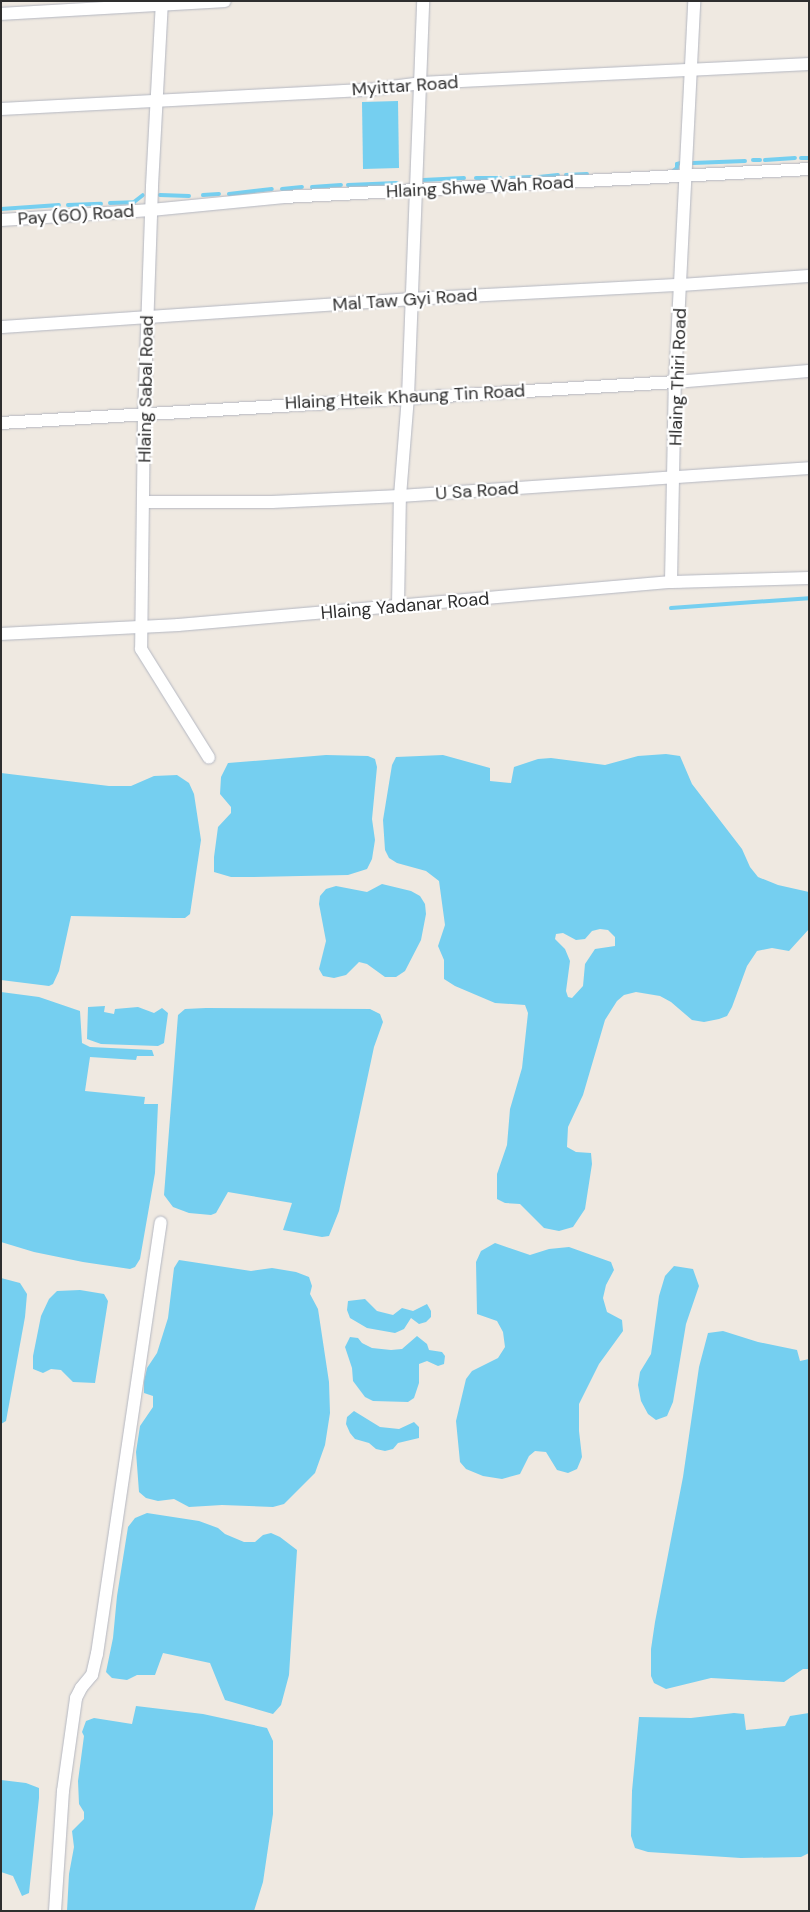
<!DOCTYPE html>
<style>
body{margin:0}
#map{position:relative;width:810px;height:1912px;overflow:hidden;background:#efe9e1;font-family:"DM Sans",sans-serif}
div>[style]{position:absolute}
.water>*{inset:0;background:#75cff0}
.stream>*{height:4px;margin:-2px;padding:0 2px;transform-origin:2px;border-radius:2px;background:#75cff0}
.roads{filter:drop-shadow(0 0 1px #b4b7c1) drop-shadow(0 0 1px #b4b7c1)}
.street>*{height:12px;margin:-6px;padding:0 6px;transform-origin:6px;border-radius:6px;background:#fff}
span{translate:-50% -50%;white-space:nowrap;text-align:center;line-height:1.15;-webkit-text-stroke:4.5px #fff;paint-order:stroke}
.street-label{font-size:18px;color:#2e2e2e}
.frame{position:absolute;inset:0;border:2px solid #2e2e2e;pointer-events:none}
</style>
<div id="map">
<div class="water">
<i style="clip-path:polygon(398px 101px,399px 168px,363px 169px,362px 102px)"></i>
<i style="clip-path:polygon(evenodd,666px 754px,680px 756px,692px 784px,742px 849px,750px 867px,758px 877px,778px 885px,809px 892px,809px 929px,789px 951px,772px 948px,757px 951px,747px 966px,732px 1007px,727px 1016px,719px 1019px,704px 1022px,692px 1020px,671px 1002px,660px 996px,636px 992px,624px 995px,617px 1001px,605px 1020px,583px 1095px,568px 1127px,567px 1147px,576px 1152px,591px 1153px,592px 1164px,585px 1209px,573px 1227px,559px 1231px,544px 1228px,520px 1204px,505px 1203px,497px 1199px,497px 1174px,507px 1145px,510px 1109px,522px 1068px,528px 1013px,525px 1005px,495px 1003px,455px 986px,444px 979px,444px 960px,438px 946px,445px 925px,439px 881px,426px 871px,397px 863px,389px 858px,385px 850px,383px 820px,392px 765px,396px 757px,443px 755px,490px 768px,490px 781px,511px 783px,514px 767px,538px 759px,551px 758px,605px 765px,638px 756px,666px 754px,600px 929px,608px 930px,615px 937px,615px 946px,595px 949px,585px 964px,583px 986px,572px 998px,568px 997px,566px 991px,570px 961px,565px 949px,555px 939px,556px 934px,563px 933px,576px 940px,585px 939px,592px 931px,600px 929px)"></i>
<i style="clip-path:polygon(326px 755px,368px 756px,375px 759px,377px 767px,372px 819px,375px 840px,372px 859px,367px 869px,348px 875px,250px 877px,231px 877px,214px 872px,214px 857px,218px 827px,231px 813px,231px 807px,220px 794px,221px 777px,228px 763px)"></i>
<i style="clip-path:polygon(1px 773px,109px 786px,131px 786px,154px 776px,177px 775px,189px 783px,194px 794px,201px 840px,190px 914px,185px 918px,174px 918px,71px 916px,59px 971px,53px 984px,49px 986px,1px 980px)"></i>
<i style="clip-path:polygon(382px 884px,411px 891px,420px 896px,425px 904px,426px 914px,421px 940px,405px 971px,396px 977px,385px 977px,367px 964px,359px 962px,346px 975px,334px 978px,323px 976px,319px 969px,326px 941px,319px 904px,320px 896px,326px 889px,336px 886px,367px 892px)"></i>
<i style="clip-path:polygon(1px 992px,39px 997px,80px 1011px,82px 1043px,90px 1047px,152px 1050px,154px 1056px,137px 1056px,136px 1060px,90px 1057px,85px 1091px,145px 1097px,144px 1104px,158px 1104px,155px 1173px,140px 1259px,135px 1267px,130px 1269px,83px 1262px,34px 1252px,1px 1242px)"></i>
<i style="clip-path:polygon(105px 1006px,104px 1012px,114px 1014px,115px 1009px,138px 1007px,154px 1013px,162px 1008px,168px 1013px,164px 1043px,158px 1046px,101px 1044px,87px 1039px,88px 1007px)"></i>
<i style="clip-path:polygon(206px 1008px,370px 1009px,380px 1014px,383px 1022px,374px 1047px,339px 1211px,329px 1236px,322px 1237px,283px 1230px,292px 1203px,228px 1192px,216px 1213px,211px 1215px,189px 1213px,173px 1207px,164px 1195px,178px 1015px,185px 1009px)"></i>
<i style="clip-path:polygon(495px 1243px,530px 1255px,549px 1249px,569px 1247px,611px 1262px,614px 1270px,606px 1285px,603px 1298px,607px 1312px,622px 1320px,623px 1331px,599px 1364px,579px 1404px,579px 1431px,582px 1457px,577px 1469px,568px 1473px,557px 1470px,546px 1452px,535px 1451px,529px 1456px,520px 1474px,502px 1479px,483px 1476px,466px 1469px,460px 1462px,456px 1421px,466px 1379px,472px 1371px,498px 1358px,505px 1347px,503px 1332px,497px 1321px,477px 1314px,476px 1262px,481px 1251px)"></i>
<i style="clip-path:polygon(179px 1260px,251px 1271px,272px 1268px,296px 1272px,309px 1277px,312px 1286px,310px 1294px,318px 1309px,329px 1382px,330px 1413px,325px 1445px,315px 1473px,284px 1504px,273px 1507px,222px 1505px,189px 1507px,174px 1499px,158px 1501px,146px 1498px,139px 1492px,136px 1452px,140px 1426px,153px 1407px,153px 1396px,144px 1393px,144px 1381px,147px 1368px,157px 1353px,168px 1318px,174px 1268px)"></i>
<i style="clip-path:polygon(674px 1266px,693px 1269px,699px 1286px,686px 1324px,673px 1402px,667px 1416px,656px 1420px,648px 1414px,641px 1401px,638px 1385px,640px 1372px,651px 1354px,659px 1296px,665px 1276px)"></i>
<i style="clip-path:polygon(1px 1278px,20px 1283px,27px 1294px,25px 1317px,6px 1421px,1px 1424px)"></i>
<i style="clip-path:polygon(80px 1290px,104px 1294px,108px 1301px,95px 1383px,73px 1382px,61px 1370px,51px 1369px,43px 1373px,33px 1369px,33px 1356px,41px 1316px,49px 1299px,57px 1291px)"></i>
<i style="clip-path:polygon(365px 1299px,377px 1311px,393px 1315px,402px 1308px,413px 1311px,427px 1304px,431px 1311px,431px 1317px,426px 1322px,419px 1324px,411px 1318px,404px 1329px,395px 1333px,367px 1328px,350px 1318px,347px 1310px,348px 1301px)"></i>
<i style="clip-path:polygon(723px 1331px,758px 1342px,797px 1350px,800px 1361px,809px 1359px,809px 1669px,803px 1669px,784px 1682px,711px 1678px,666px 1689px,654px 1683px,651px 1676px,651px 1649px,655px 1622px,683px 1477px,699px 1367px,708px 1333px)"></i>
<i style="clip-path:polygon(417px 1336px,427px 1344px,429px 1350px,442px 1352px,445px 1356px,444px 1364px,438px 1366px,427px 1361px,419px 1364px,419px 1383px,414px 1398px,408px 1402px,373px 1401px,365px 1397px,353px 1381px,352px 1368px,345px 1347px,350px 1337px,358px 1338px,362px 1343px,372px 1348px,391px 1350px,402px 1349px)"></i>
<i style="clip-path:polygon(354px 1411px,380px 1427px,399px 1429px,414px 1422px,419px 1427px,419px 1438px,398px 1443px,393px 1449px,385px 1451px,376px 1449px,369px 1443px,355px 1439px,350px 1433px,346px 1424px,347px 1417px)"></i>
<i style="clip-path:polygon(147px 1513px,199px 1521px,218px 1528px,225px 1534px,244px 1542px,255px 1542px,263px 1535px,271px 1533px,280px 1537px,297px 1550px,289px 1675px,281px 1705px,273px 1714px,225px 1700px,210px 1663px,163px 1653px,155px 1675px,137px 1675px,127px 1680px,112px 1678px,106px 1672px,113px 1638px,117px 1596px,128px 1527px,135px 1518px)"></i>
<i style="clip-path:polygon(136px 1706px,203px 1714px,267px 1728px,273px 1741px,273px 1814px,263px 1882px,254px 1911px,67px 1911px,69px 1874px,74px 1847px,72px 1831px,84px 1819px,84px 1812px,79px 1804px,78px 1781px,84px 1736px,82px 1732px,86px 1721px,94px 1718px,132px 1724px)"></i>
<i style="clip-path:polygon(734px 1713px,744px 1714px,746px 1730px,785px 1726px,790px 1716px,809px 1713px,809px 1853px,801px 1857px,741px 1858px,648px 1852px,635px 1848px,631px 1836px,632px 1791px,639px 1717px,691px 1718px)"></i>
<i style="clip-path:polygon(1px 1780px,26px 1783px,39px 1788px,39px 1798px,29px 1893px,22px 1896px,13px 1876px,1px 1872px)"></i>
</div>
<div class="stream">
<i style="left:801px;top:158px;width:8px"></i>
<i style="left:753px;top:160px;width:7px"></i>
<i style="left:765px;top:160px;width:30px;rotate:-4deg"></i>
<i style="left:693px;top:163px;width:52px;rotate:-2.2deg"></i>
<i style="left:673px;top:171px;width:5px;rotate:-37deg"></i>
<i style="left:677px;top:168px;width:4px;rotate:-90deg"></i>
<i style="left:677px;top:164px;width:3px;rotate:-18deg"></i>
<i style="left:566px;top:175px;width:21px;rotate:-3deg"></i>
<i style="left:539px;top:177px;width:19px;rotate:-6deg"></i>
<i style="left:476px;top:178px;width:24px"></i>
<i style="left:510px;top:178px;width:21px;rotate:-3deg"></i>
<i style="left:423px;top:180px;width:41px;rotate:-2.8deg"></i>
<i style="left:348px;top:185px;width:49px;rotate:-2.3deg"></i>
<i style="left:312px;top:187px;width:29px;rotate:-4deg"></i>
<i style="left:282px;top:189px;width:20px;rotate:-6deg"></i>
<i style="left:229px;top:194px;width:43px;rotate:-6.6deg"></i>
<i style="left:160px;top:195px;width:29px;rotate:2deg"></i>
<i style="left:203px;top:195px;width:16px;rotate:-4deg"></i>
<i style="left:110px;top:203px;width:24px;rotate:-2deg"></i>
<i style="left:134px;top:202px;width:11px;rotate:-38deg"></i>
<i style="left:68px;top:205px;width:33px;rotate:-2deg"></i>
<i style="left:1px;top:209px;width:58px;rotate:-3.9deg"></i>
<i style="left:671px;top:608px;width:138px;rotate:-4.1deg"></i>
</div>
<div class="roads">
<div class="street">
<i style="left:162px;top:1px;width:186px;rotate:93.1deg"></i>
<i style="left:152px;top:187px;width:226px;rotate:92deg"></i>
<i style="left:144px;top:413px;width:236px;rotate:90.7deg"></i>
<i style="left:141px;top:649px;width:128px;rotate:58deg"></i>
<i style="left:1px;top:14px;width:224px;rotate:-3.3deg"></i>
<i style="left:1px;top:109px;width:367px;rotate:-3deg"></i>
<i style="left:368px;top:90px;width:53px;rotate:-7.5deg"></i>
<i style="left:421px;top:83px;width:388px;rotate:-2.8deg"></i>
<i style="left:1px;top:220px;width:150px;rotate:-3.8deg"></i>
<i style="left:151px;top:210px;width:134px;rotate:-5.6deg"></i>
<i style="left:284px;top:197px;width:526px;rotate:-3.05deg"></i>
<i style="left:1px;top:327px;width:410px;rotate:-3.9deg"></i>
<i style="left:410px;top:299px;width:271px;rotate:-3deg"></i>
<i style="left:681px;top:285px;width:128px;rotate:-4deg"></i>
<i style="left:1px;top:423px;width:675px;rotate:-3.48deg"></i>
<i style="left:675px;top:382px;width:134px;rotate:-4.7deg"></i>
<i style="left:144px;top:502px;width:128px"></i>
<i style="left:272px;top:502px;width:128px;rotate:-2.7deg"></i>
<i style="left:400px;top:496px;width:410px;rotate:-3.9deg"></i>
<i style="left:671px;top:582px;width:200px;rotate:-88.9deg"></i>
<i style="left:675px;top:382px;width:381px;rotate:-87.1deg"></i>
<i style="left:398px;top:606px;width:110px;rotate:-89deg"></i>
<i style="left:400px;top:496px;width:99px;rotate:-85.4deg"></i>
<i style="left:408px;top:397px;width:396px;rotate:-87.8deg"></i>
<i style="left:1px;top:634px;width:177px;rotate:-2.9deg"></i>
<i style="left:178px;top:625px;width:495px;rotate:-5deg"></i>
<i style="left:671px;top:582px;width:138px;rotate:-1.7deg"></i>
<i style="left:55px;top:1911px;width:120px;rotate:-86.2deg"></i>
<i style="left:63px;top:1791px;width:94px;rotate:-82deg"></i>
<i style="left:76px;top:1698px;width:11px;rotate:-63deg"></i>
<i style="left:81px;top:1688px;width:17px;rotate:-50deg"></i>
<i style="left:92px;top:1675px;width:22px;rotate:-77deg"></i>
<i style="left:97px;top:1654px;width:436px;rotate:-81.6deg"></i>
</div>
</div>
<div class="street-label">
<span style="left:405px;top:86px;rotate:-4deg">Myittar Road</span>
<span style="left:480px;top:187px;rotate:-3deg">Hlaing Shwe Wah Road</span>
<span style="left:76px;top:215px;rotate:-4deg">Pay (60) Road</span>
<span style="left:405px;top:300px;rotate:-4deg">Mal Taw Gyi Road</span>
<span style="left:678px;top:377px;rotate:-88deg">Hlaing Thiri Road</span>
<span style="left:146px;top:389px;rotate:-89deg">Hlaing Sabal Road</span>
<span style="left:405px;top:397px;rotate:-3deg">Hlaing Hteik Khaung Tin Road</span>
<span style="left:477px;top:491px;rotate:-4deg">U Sa Road</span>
<span style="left:405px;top:606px;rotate:-5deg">Hlaing Yadanar Road</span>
</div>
<div class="frame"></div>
</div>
